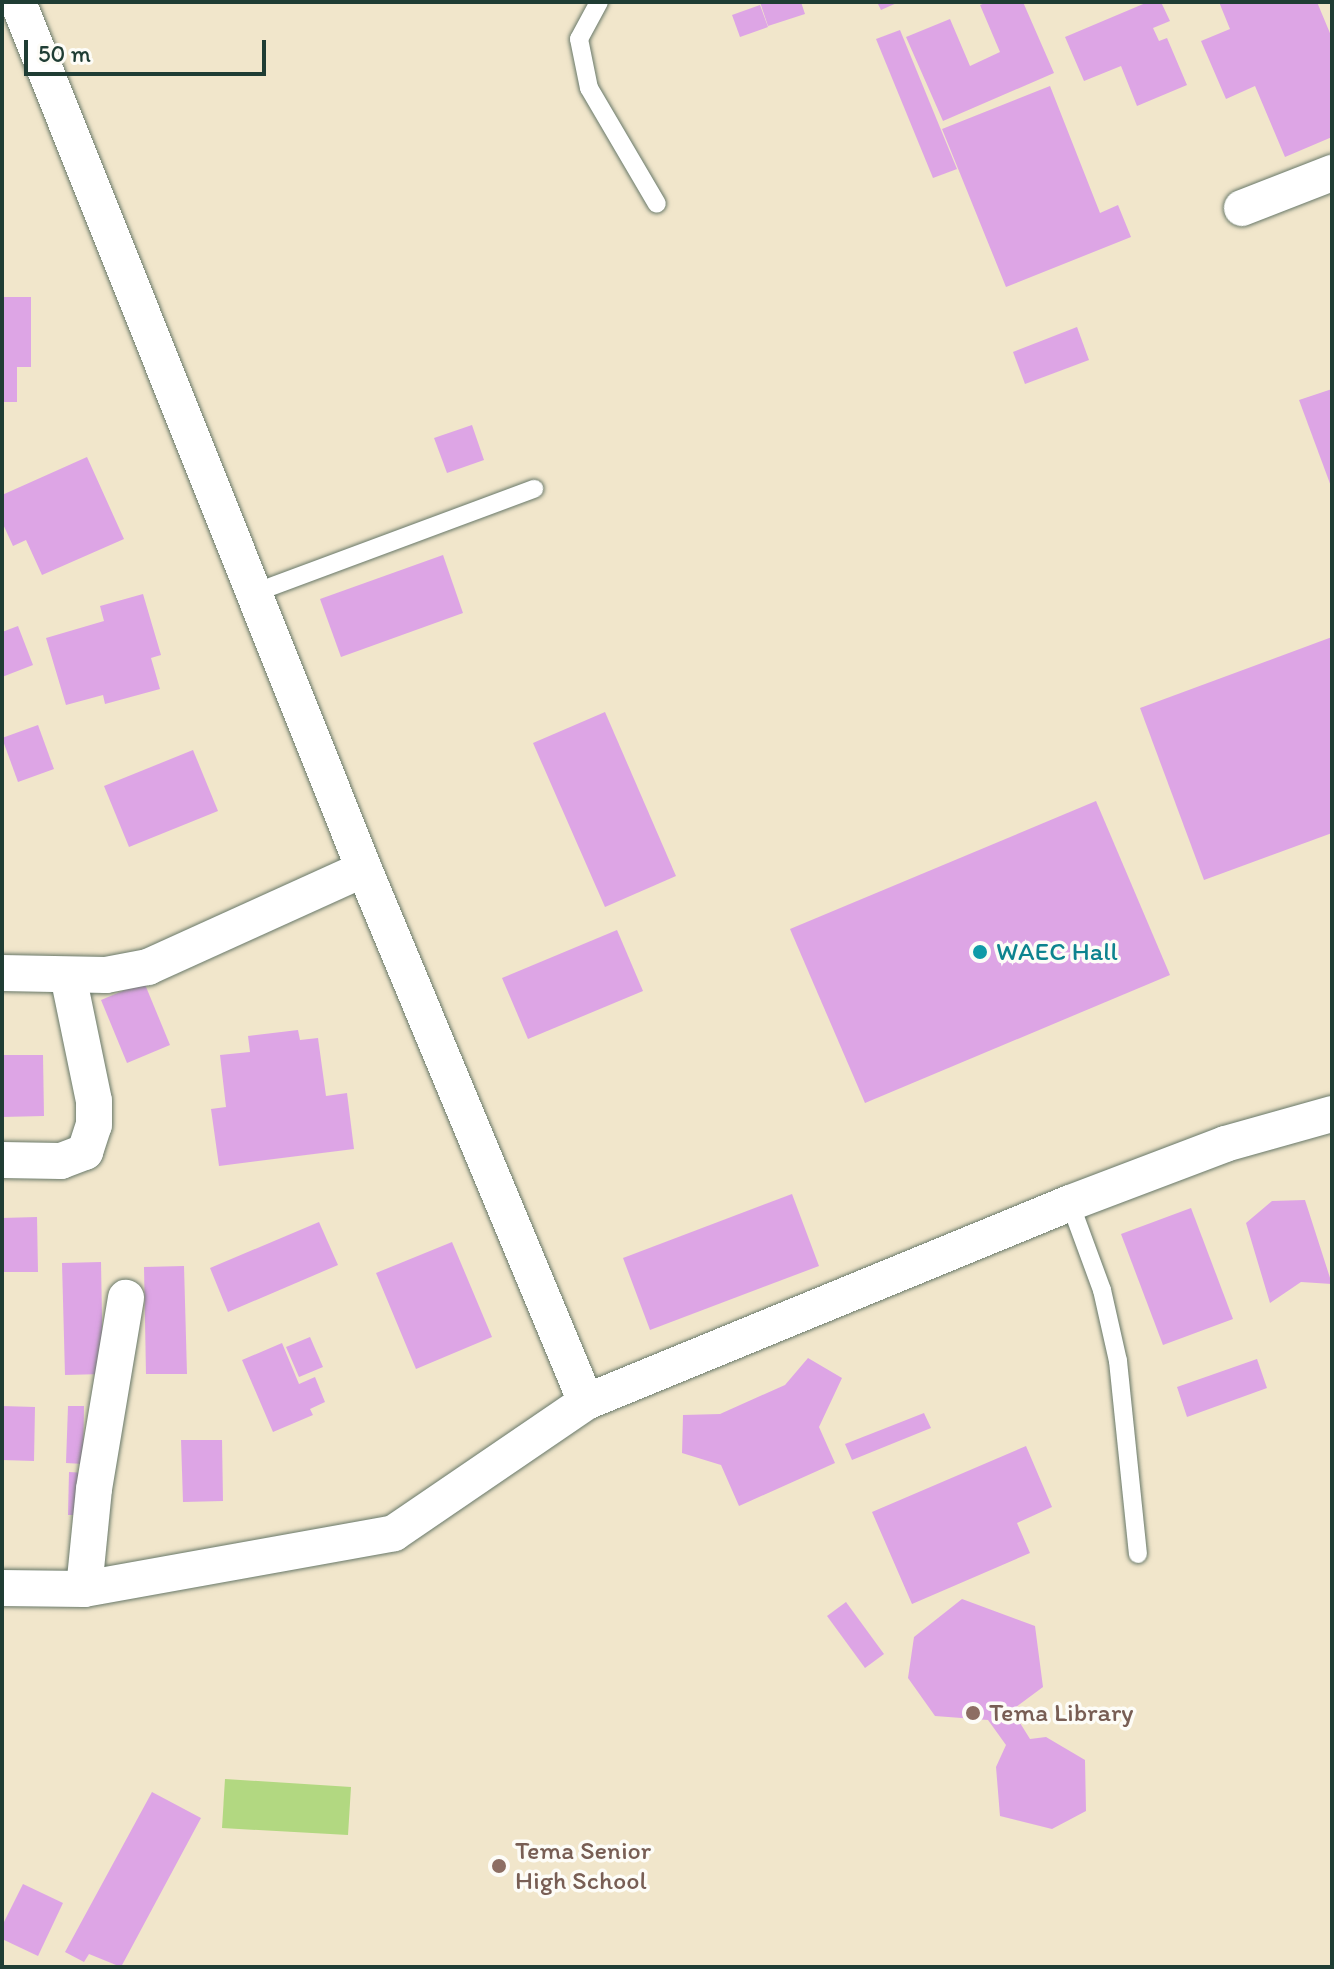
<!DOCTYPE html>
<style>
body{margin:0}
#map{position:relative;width:1334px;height:1969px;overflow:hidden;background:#f1e6cb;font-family:Itim,sans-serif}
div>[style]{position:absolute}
.green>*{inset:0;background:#b2d881}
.building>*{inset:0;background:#dda5e5}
.roads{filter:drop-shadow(0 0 2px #687869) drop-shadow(0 0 2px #687869)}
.lane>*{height:18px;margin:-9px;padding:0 9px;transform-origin:9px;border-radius:9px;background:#fff}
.street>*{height:36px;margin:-18px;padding:0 18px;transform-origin:18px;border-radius:18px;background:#fff}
.dots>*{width:22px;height:22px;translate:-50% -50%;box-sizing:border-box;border:4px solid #fdfcf7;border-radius:50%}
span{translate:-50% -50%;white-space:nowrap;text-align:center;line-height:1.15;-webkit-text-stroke:7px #fdfcf7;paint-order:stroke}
.culture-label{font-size:26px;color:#0d838f}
.left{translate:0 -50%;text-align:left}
.education-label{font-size:26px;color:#785e54}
.frame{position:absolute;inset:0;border:4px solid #1f3d34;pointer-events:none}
.scale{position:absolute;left:24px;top:40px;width:242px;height:36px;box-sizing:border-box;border:4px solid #1f3d34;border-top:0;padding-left:10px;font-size:24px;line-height:28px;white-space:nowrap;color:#1f3d34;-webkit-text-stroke:6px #fdfcf7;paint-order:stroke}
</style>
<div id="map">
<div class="green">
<i style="clip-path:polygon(225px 1779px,351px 1787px,348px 1835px,222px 1828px)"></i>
</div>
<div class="building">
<i style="clip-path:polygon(760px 2px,801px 2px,805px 14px,768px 26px)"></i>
<i style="clip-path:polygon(877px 2px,899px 2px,881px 10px)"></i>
<i style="clip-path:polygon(988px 2px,1023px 2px,1054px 73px,943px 121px,906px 37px,950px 19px,970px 66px,1000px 52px,980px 5px)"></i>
<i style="clip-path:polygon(1148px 2px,1161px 2px,1170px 21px,1153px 28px,1159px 41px,1167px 38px,1187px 85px,1137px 106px,1121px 66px,1084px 81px,1065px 37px)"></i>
<i style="clip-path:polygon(1219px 2px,1317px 2px,1332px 38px,1332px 137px,1285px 157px,1255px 86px,1226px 99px,1201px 41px,1230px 29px)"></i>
<i style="clip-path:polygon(760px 5px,768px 27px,740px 37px,732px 15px)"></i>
<i style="clip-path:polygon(900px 30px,957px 169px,933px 178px,876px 39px)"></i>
<i style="clip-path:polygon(1050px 86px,1100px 213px,1118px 205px,1131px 237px,1006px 287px,942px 129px)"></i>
<i style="clip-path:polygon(2px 297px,31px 297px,31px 367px,17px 367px,17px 402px,2px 402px)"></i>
<i style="clip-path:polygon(1077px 327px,1089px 360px,1025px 384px,1013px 352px)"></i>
<i style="clip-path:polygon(1332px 389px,1332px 489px,1299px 400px)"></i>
<i style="clip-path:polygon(472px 425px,484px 460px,447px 473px,434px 438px)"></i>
<i style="clip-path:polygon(87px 457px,124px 539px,42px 575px,26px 540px,13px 546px,2px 522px,2px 495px)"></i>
<i style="clip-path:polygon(443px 555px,463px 613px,341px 657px,320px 599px)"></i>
<i style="clip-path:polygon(143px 594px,161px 655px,151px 658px,160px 689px,105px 704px,103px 695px,66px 705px,46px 638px,104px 621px,100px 606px)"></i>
<i style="clip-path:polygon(18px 626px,33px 665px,2px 677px,2px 632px)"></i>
<i style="clip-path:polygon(1332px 637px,1332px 833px,1204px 880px,1140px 708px)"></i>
<i style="clip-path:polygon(605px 712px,676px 876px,605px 907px,533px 743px)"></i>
<i style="clip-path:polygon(38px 725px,54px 769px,18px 782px,2px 738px)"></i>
<i style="clip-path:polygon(193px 750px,218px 811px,129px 847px,104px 786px)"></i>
<i style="clip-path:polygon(1096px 801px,1170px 975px,865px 1103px,790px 929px)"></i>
<i style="clip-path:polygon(617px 930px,643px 991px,528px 1039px,502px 978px)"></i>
<i style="clip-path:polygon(144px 982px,170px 1045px,127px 1063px,101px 1000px)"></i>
<i style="clip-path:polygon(298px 1030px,300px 1040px,318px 1038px,326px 1096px,347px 1093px,354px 1149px,219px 1166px,211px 1109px,226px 1107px,220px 1055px,250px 1052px,248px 1036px)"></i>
<i style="clip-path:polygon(2px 1055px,43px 1055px,44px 1116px,2px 1117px)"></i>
<i style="clip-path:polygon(792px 1194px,819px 1266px,650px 1330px,623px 1258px)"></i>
<i style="clip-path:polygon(1305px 1200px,1332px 1284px,1301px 1282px,1270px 1303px,1246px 1223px,1272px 1201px)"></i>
<i style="clip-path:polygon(1191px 1208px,1233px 1319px,1163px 1345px,1121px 1234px)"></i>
<i style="clip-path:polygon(37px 1217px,38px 1272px,2px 1272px,2px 1218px)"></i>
<i style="clip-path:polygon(319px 1222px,338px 1265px,228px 1312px,210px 1268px)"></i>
<i style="clip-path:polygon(452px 1242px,492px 1337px,416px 1369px,376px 1273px)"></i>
<i style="clip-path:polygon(101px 1262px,103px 1374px,65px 1375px,62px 1263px)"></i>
<i style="clip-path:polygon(184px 1266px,187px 1374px,146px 1374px,144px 1267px)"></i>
<i style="clip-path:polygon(310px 1337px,323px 1367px,299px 1377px,286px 1347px)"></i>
<i style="clip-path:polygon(282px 1343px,299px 1384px,315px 1377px,325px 1402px,310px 1409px,313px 1415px,273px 1432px,242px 1360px)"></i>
<i style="clip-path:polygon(808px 1358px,842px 1378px,819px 1427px,835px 1463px,739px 1506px,721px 1465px,682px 1453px,683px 1415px,720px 1414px,785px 1385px)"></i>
<i style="clip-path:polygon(1257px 1359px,1267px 1388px,1187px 1417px,1177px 1387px)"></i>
<i style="clip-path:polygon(2px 1406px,35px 1407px,34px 1461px,2px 1460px)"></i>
<i style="clip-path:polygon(68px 1406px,84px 1406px,83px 1464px,66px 1463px)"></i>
<i style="clip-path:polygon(924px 1413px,931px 1428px,852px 1460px,845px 1444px)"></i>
<i style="clip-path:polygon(181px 1440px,222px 1440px,223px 1501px,183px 1502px)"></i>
<i style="clip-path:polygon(1026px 1446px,1052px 1507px,1017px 1523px,1030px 1553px,912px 1604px,872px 1512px)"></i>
<i style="clip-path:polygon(69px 1472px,85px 1473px,84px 1515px,68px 1515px)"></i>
<i style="clip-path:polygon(962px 1599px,1035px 1626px,1043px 1687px,1012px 1710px,1030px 1739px,1046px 1737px,1085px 1760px,1086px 1811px,1052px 1829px,1000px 1816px,996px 1767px,1006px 1745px,988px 1720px,935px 1716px,908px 1678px,914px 1637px)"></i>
<i style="clip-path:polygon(846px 1602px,884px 1654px,865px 1668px,827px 1616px)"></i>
<i style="clip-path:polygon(152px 1792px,201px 1818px,121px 1967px,89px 1954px,84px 1962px,65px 1952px)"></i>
<i style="clip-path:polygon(23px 1884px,63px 1903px,38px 1956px,2px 1939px,2px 1926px)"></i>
</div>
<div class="roads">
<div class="lane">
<i style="left:599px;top:2px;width:42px;rotate:118.4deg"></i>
<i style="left:579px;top:39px;width:50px;rotate:78.5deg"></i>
<i style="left:589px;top:88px;width:134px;rotate:59.6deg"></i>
<i style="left:254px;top:593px;width:299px;rotate:-20.4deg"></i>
<i style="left:1070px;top:1203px;width:93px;rotate:69.8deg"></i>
<i style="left:1102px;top:1290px;width:73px;rotate:77.3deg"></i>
<i style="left:1118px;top:1361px;width:194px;rotate:84.1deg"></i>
</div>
<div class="street">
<i style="left:18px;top:2px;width:933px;rotate:68.24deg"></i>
<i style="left:364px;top:869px;width:577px;rotate:67.39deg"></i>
<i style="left:586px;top:1402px;width:523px;rotate:-22.35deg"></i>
<i style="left:1070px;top:1203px;width:166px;rotate:-20.8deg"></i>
<i style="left:1225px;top:1144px;width:111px;rotate:-15.7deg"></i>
<i style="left:1242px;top:208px;width:97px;rotate:-21.3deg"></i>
<i style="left:2px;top:973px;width:104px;rotate:1.1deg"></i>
<i style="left:106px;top:975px;width:43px;rotate:-10.8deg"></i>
<i style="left:148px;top:967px;width:237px;rotate:-24.4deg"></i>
<i style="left:2px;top:1160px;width:59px;rotate:1deg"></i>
<i style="left:61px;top:1161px;width:26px;rotate:-21deg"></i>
<i style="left:85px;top:1152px;width:28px;rotate:-72deg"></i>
<i style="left:94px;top:1125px;width:24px;rotate:-90deg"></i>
<i style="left:94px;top:1101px;width:128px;rotate:-101.7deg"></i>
<i style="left:2px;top:1588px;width:82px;rotate:0.7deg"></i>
<i style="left:84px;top:1589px;width:315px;rotate:-10.2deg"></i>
<i style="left:394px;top:1533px;width:232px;rotate:-34.3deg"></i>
<i style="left:84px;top:1589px;width:100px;rotate:-84.3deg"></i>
<i style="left:94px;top:1489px;width:194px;rotate:-80.5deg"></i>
</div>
</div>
<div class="dots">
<i style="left:980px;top:952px;background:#0f9aa8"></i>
<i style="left:973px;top:1713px;background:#8d6e63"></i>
<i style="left:499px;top:1866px;background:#8d6e63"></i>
</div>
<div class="culture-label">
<span class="left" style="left:996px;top:952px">WAEC Hall</span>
</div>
<div class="education-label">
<span class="left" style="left:989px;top:1713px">Tema Library</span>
<span class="left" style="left:515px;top:1866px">Tema Senior<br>High School</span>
</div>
<div class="frame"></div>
<div class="scale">50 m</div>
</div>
